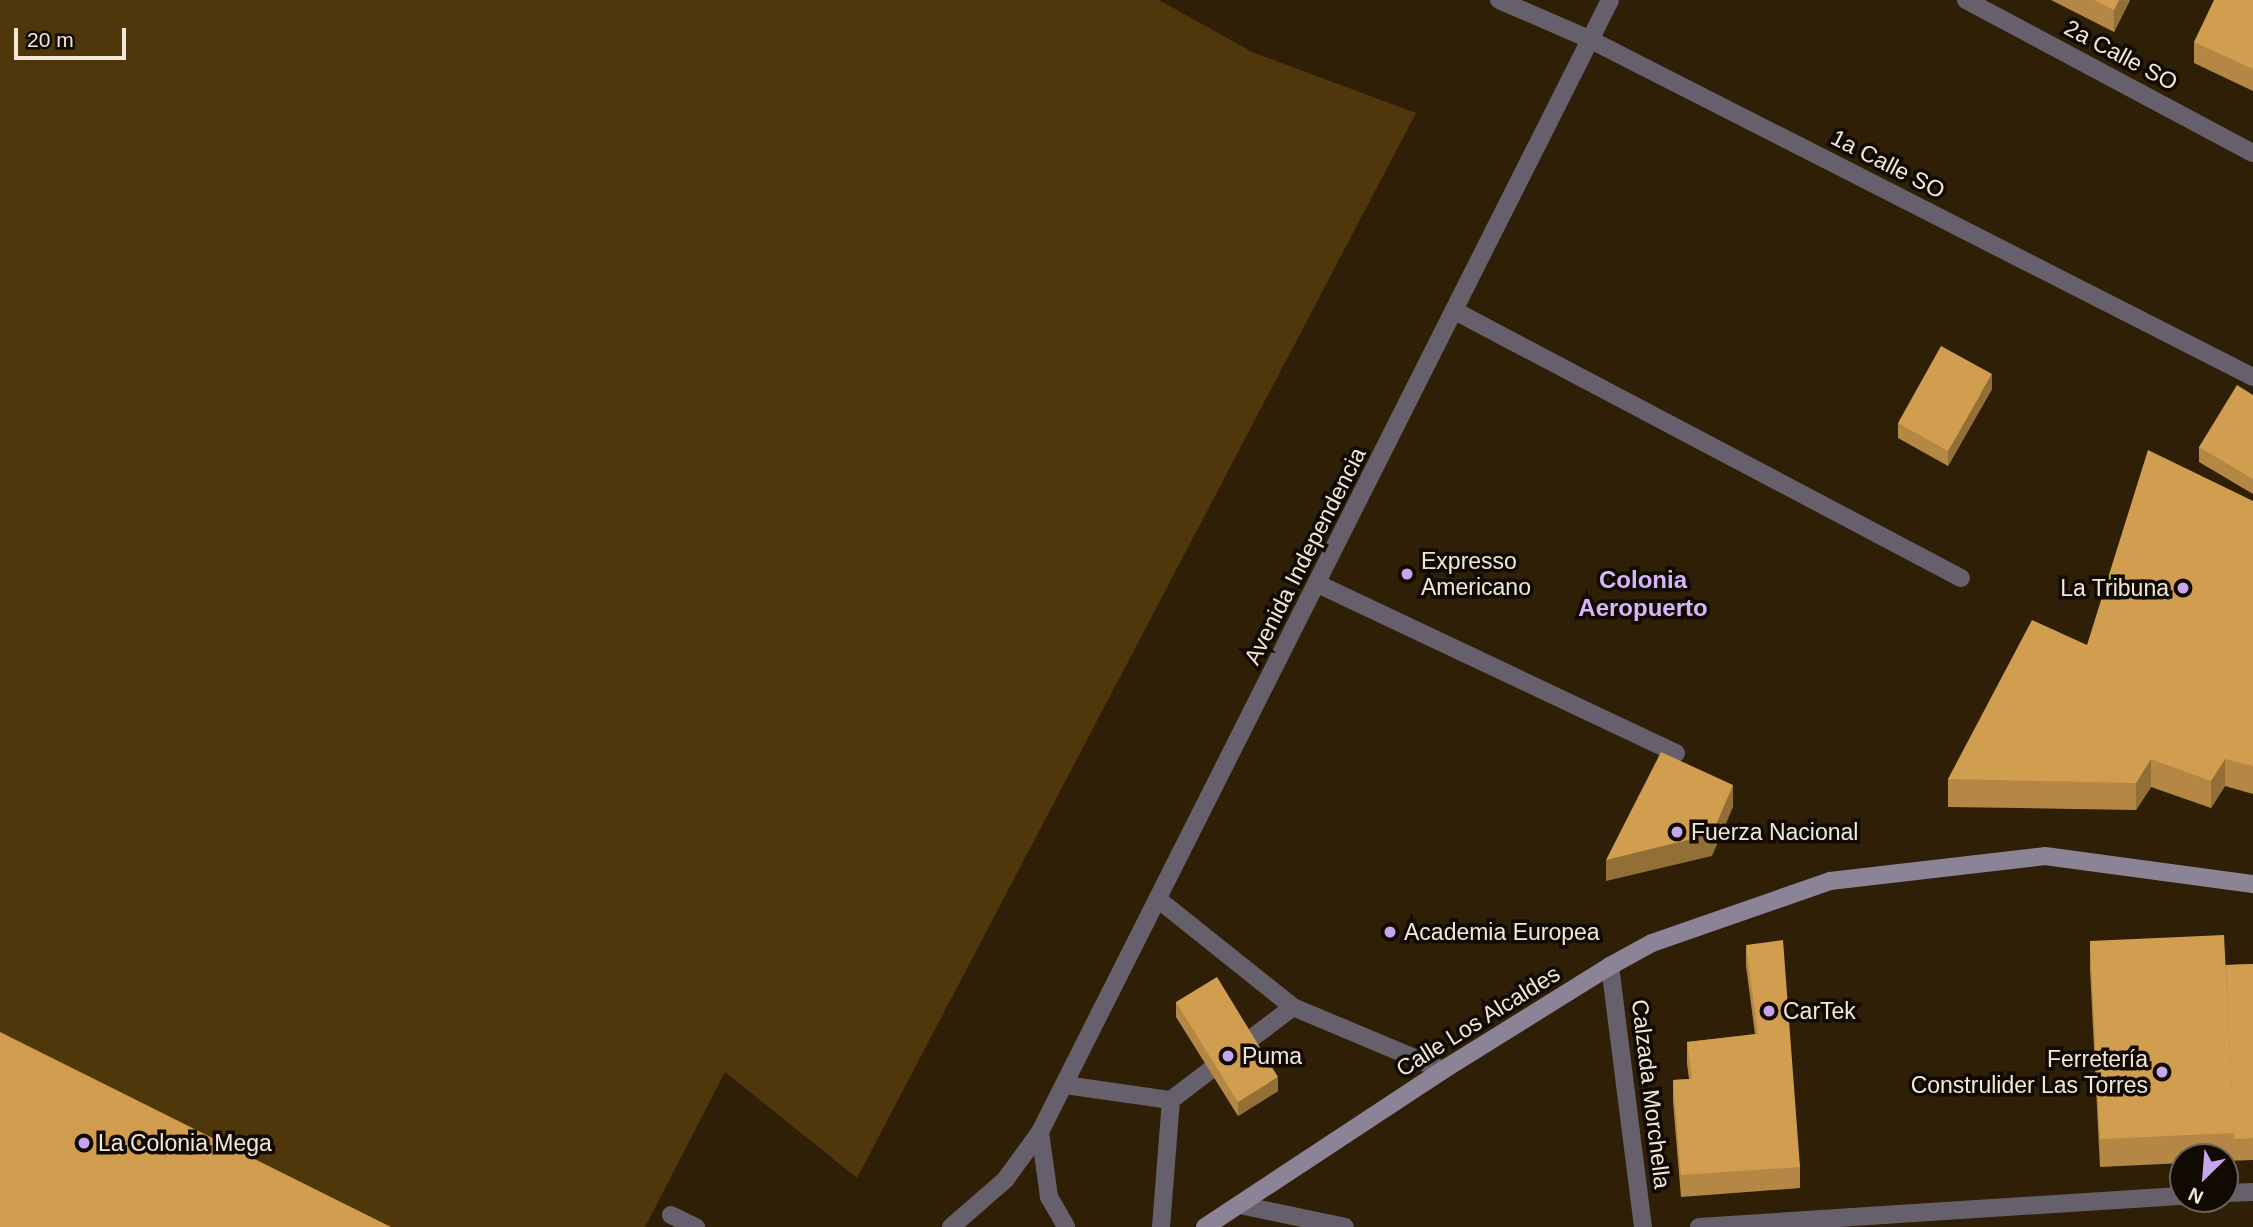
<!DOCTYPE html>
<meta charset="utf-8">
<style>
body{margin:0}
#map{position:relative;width:2253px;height:1227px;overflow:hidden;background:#2e1f06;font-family:Arial,sans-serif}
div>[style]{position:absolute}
.green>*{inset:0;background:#50370b}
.service>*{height:18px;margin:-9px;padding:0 9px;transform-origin:9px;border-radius:9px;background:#65606c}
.minor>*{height:18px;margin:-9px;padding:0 9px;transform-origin:9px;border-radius:9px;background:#65606c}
.tertiary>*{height:18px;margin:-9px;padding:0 9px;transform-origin:9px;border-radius:9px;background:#65606c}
.secondary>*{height:18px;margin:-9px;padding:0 9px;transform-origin:9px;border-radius:9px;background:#8b8396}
.wall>*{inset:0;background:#b48844}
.shaded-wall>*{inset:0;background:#926f37}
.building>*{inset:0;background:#d19e4f}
.dots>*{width:19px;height:19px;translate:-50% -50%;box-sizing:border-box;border:4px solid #110a03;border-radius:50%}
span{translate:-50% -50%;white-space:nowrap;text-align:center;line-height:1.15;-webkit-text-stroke:7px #110a03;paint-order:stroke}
.street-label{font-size:23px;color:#f2e8d9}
.poi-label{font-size:23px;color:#f2e8d9}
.left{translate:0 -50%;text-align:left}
.right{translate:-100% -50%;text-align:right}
.neighbourhood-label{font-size:24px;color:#d6b6fb;font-weight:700}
.north{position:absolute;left:2169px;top:1143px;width:70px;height:70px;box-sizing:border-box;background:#110a03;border:2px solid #6b6359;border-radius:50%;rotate:205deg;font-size:19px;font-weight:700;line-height:28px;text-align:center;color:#f2e8d9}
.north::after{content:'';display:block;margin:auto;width:24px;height:32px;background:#c8a6ef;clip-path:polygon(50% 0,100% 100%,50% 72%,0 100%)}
.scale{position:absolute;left:14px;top:28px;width:112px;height:32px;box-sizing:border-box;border:4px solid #f2e8d9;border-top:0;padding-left:9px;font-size:21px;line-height:24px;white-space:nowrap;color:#f2e8d9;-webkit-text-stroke:5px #110a03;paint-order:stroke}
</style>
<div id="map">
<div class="green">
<i style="clip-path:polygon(0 0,1159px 0,1252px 52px,1416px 113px,857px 1178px,725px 1072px,645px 1227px,386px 1227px,0 1034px)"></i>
</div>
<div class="service">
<i style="left:1159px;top:900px;width:171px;rotate:38.6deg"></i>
<i style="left:1293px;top:1007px;width:163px;rotate:22.8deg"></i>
<i style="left:1248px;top:1041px;width:56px;rotate:-37.1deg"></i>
<i style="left:1065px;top:1085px;width:107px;rotate:8.1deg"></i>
<i style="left:1171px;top:1100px;width:48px;rotate:-37.3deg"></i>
<i style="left:671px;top:1215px;width:28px;rotate:26deg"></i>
<i style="left:1161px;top:1227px;width:127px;rotate:-85.5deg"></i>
</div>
<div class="minor">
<i style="left:1499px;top:0;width:98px;rotate:23.4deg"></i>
<i style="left:1589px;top:39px;width:745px;rotate:26.98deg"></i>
<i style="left:1966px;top:0;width:325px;rotate:28.1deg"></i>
<i style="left:1455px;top:311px;width:572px;rotate:27.82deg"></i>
<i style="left:1318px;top:584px;width:396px;rotate:25.3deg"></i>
<i style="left:1610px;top:966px;width:263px;rotate:82.8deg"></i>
<i style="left:2225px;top:1193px;width:28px;rotate:-2deg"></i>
<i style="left:1240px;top:1205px;width:107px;rotate:11.8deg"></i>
<i style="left:1699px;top:1227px;width:485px;rotate:-3.7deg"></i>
</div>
<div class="tertiary">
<i style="left:1040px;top:1132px;width:66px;rotate:82.1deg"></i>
<i style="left:1049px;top:1197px;width:34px;rotate:60deg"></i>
<i style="left:951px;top:1227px;width:72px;rotate:-41deg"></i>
<i style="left:1005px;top:1180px;width:59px;rotate:-53.9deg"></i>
<i style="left:1040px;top:1132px;width:1267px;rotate:-63.27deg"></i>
</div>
<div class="secondary">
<i style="left:1205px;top:1227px;width:285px;rotate:-33.4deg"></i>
<i style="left:1443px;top:1070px;width:197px;rotate:-31.9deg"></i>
<i style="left:1610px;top:966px;width:48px;rotate:-28.7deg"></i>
<i style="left:1652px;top:943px;width:188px;rotate:-19.2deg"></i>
<i style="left:1830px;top:881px;width:216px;rotate:-6.6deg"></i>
<i style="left:2045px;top:856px;width:210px;rotate:7.7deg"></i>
</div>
<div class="wall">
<i style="clip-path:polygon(2051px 0,2130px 0,2114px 32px)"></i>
<i style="clip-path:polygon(2253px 0,2253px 91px,2194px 63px,2194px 42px)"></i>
<i style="clip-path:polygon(1992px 389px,1948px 466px,1898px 438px,1898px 423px)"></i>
<i style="clip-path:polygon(2253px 395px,2253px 494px,2199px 462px,2199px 447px)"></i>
<i style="clip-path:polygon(2253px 501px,2253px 794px,2225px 786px,2211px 808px,2151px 787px,2136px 810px,1948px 807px,1948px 779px,2087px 645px)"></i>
<i style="clip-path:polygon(2090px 941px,2226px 965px,2253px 964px,2253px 1160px,2225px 1161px,2225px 1157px,2183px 1157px,2183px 1163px,2100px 1167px,2090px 969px)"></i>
<i style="clip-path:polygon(1746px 945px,1800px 1167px,1800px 1188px,1681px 1197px,1673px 1102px,1673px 1080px,1689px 1079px,1687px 1064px,1687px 1042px,1755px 1034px,1746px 966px)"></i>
<i style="clip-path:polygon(1176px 1002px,1278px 1091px,1238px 1116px,1176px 1017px)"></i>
</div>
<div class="shaded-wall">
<i style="clip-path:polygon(2119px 0,2130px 0,2114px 32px,2114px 10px)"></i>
<i style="clip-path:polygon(1992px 374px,1992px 389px,1948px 466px,1948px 451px)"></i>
<i style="clip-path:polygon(2151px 759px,2151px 787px,2136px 810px,2136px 783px)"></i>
<i style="clip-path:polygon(2225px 759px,2225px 786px,2211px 808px,2211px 781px)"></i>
<i style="clip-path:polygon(1733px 785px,1733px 807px,1712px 856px,1606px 881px,1606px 860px)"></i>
<i style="clip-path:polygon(1278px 1077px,1278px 1091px,1238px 1116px,1238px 1102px)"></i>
</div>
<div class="building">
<i style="clip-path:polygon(2094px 0,2119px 0,2114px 10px)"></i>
<i style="clip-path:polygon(2214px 0,2253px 0,2253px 69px,2194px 42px)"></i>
<i style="clip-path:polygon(1941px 346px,1992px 374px,1948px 451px,1898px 423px)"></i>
<i style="clip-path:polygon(2237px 385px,2253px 395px,2253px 479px,2199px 447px)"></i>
<i style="clip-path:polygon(2148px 450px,2253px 501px,2253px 766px,2225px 759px,2211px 781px,2151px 759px,2136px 783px,1948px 779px,2032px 620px,2087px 645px)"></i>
<i style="clip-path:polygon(1661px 752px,1733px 785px,1712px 834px,1606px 860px)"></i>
<i style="clip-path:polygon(2224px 935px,2234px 1133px,2100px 1139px,2090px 941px)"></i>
<i style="clip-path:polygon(1783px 940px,1800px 1167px,1681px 1175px,1673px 1080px,1692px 1079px,1687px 1042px,1758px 1034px,1746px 945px)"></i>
<i style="clip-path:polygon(2253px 964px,2253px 1138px,2234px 1139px,2226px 965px)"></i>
<i style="clip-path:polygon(1217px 977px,1278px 1077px,1238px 1102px,1176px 1002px)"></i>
<i style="clip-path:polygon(0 1032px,391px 1227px,0 1227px)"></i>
</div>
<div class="dots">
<i style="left:1407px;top:574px;background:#c8a6ef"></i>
<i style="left:2183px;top:588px;background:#c8a6ef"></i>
<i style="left:1677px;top:832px;background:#c8a6ef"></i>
<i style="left:1390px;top:932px;background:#c8a6ef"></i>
<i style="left:1769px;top:1011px;background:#c8a6ef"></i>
<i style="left:1228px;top:1056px;background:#c8a6ef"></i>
<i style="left:2162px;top:1072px;background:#c8a6ef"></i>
<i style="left:84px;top:1143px;background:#c8a6ef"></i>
</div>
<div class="street-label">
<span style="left:2121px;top:55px;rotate:28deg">2a Calle SO</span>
<span style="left:1888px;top:164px;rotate:27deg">1a Calle SO</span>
<span style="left:1305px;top:556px;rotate:-63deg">Avenida Independencia</span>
<span style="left:1478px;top:1021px;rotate:-32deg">Calle Los Alcaldes</span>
<span style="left:1651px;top:1094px;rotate:83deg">Calzada Morchella</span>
</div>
<div class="poi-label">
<span class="left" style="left:1421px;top:574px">Expresso<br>Americano</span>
<span class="right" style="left:2169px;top:588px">La Tribuna</span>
<span class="left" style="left:1691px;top:832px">Fuerza Nacional</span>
<span class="left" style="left:1404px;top:932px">Academia Europea</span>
<span class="left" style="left:1783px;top:1011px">CarTek</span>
<span class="left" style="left:1242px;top:1056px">Puma</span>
<span class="right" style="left:2148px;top:1072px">Ferretería<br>Construlider Las Torres</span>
<span class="left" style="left:98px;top:1143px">La Colonia Mega</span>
</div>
<div class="neighbourhood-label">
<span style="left:1643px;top:594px">Colonia<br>Aeropuerto</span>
</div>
<div class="north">N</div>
<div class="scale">20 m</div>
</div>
